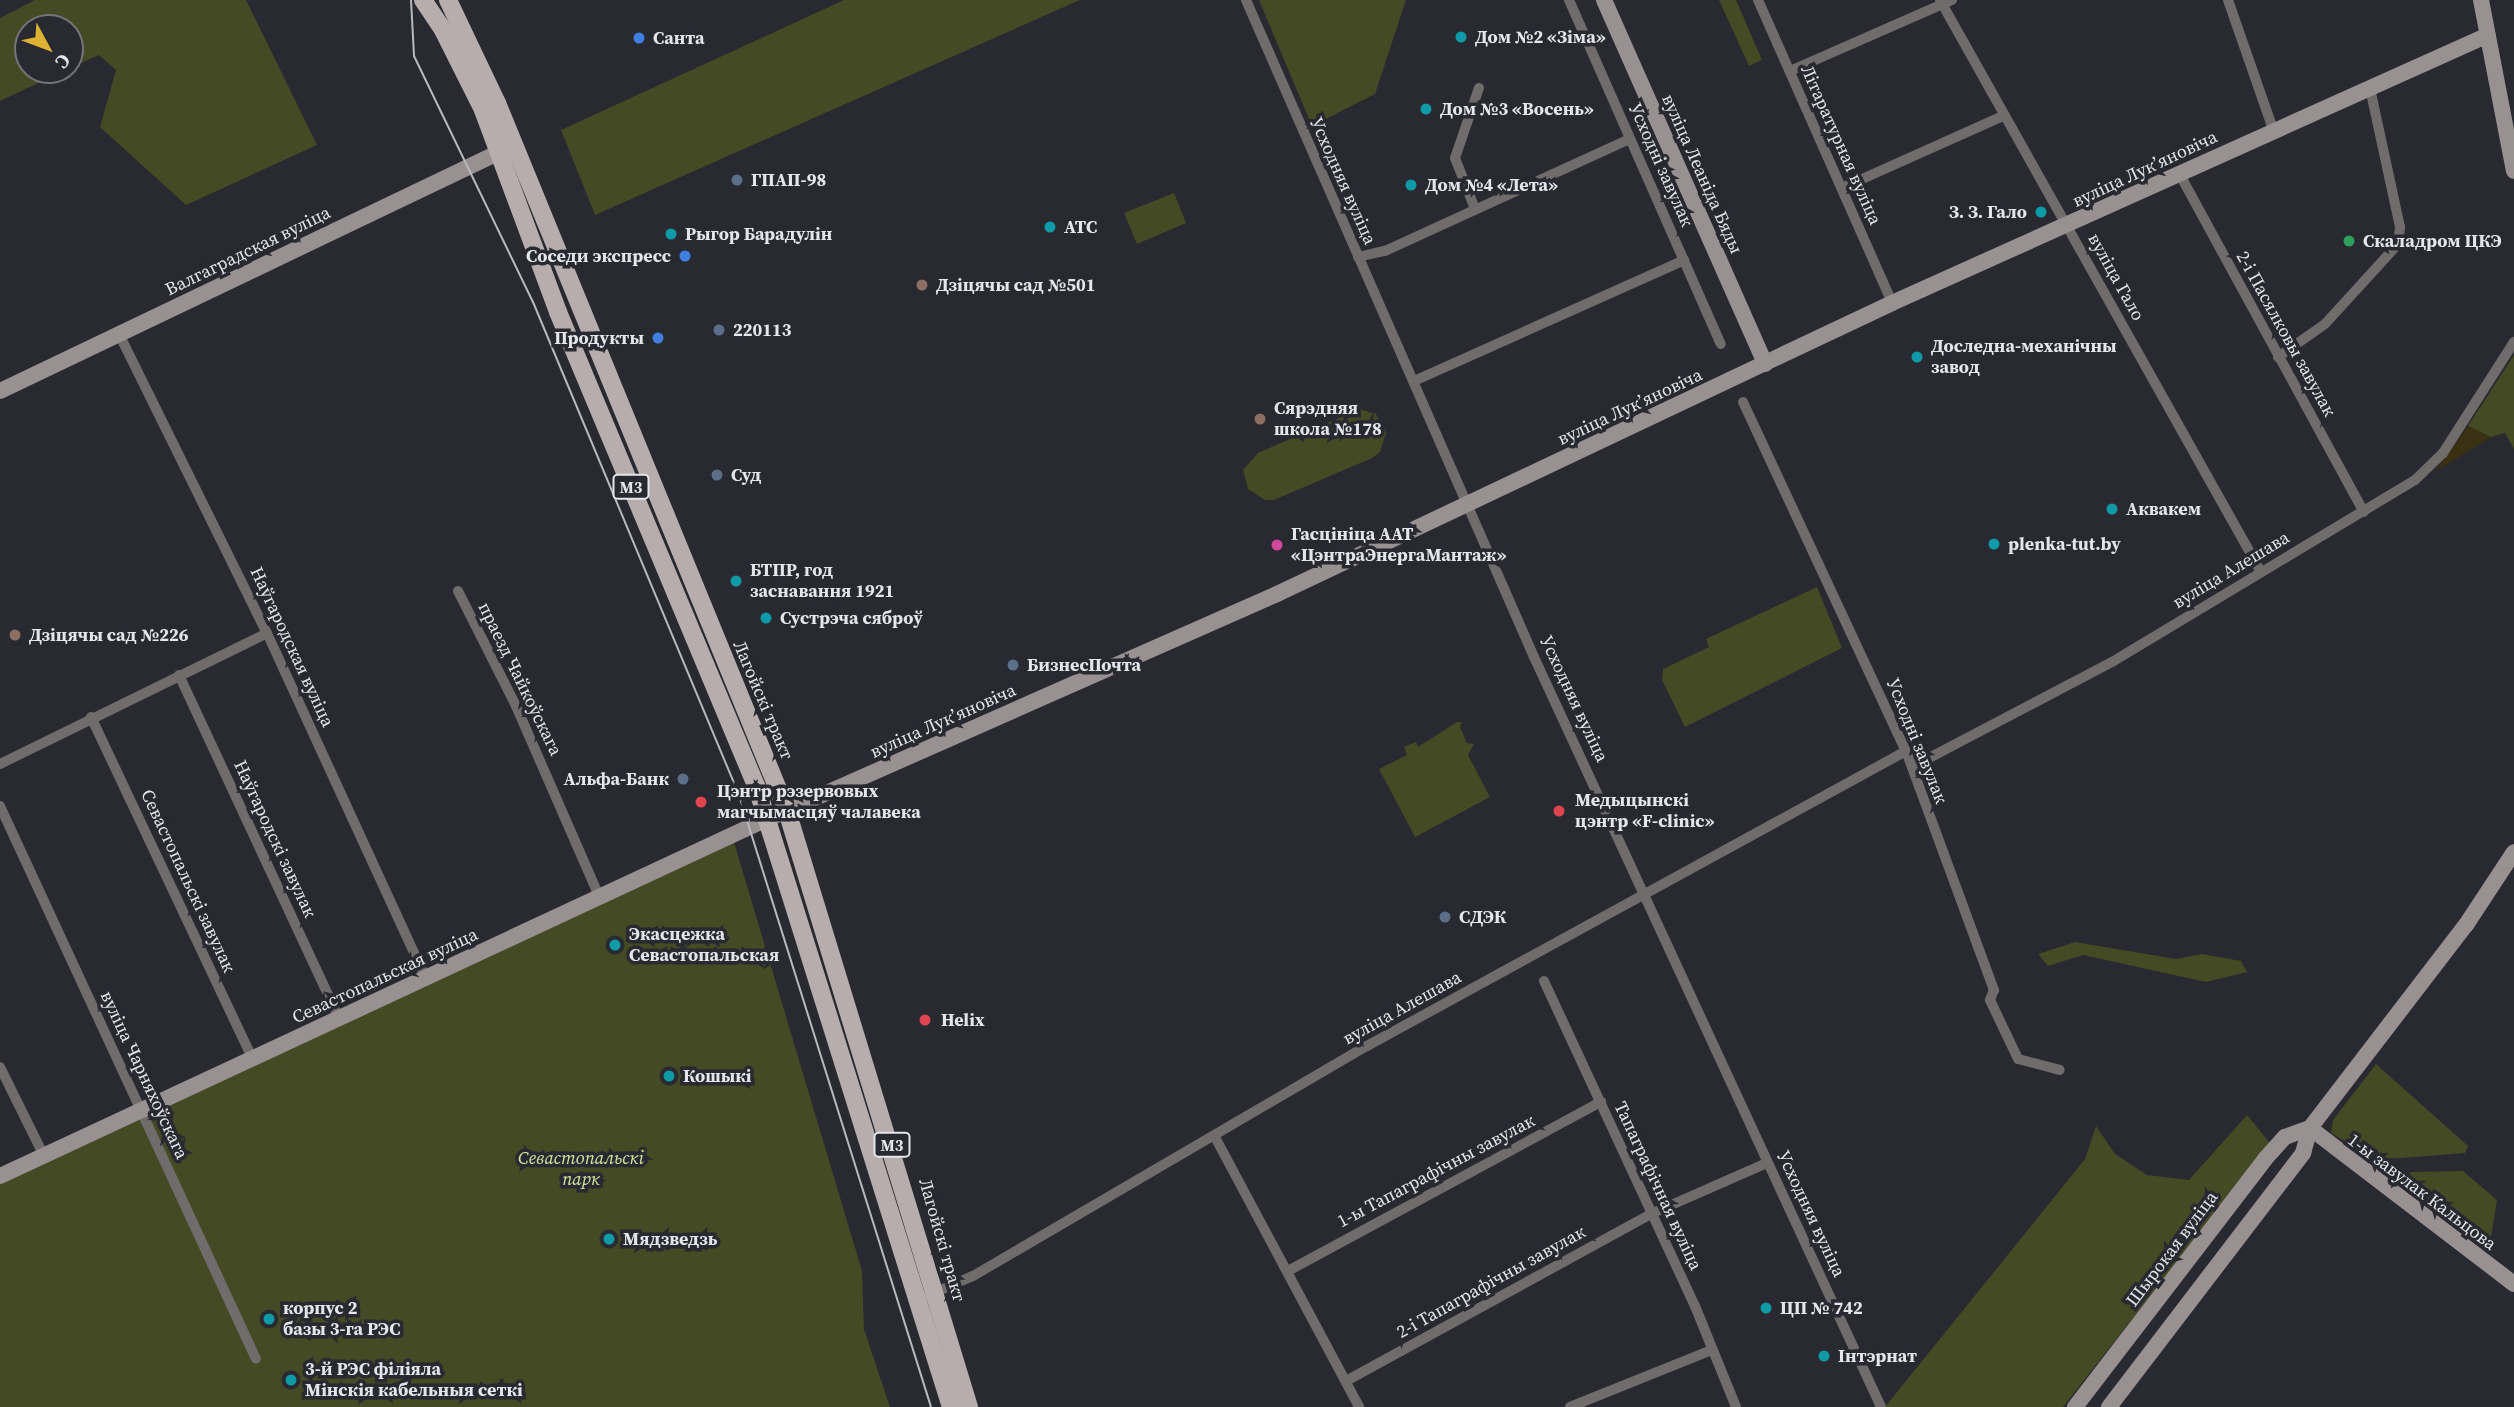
<!DOCTYPE html>
<meta charset="utf-8">
<style>
body{margin:0}
#map{position:relative;width:2514px;height:1407px;overflow:hidden;background:#282931;font-family:"Source Serif 4",serif}
div>[style]{position:absolute}
.green>*{inset:0;background:#444a23}
.sand>*{inset:0;background:#393111}
.street>*{height:10px;margin:-5px;padding:0 5px;transform-origin:5px;border-radius:5px;background:#706c6c}
.secondary>*{height:16px;margin:-8px;padding:0 8px;transform-origin:8px;border-radius:8px;background:#989091}
.primary>*{height:18px;margin:-9px;padding:0 9px;transform-origin:9px;border-radius:9px;background:#b7adad}
.tram>*{height:2px;margin:-1px;padding:0 1px;transform-origin:1px;border-radius:1px;background:#b8b9be}
.dots>*{width:19px;height:19px;translate:-50% -50%;box-sizing:border-box;border:4px solid #282931;border-radius:50%}
span{translate:-50% -50%;white-space:nowrap;text-align:center;line-height:1.15;-webkit-text-stroke:7px #282931;paint-order:stroke}
.shield-label span{padding:2px 5px;background:#282931;border:2px solid;border-radius:5px;-webkit-text-stroke-width:0}
.shield-label{font-size:16px;color:#e5e6eb;font-weight:700}
.poi-label{font-size:18px;color:#e5e6eb;font-weight:700}
.left{translate:0 -50%;text-align:left}
.right{translate:-100% -50%;text-align:right}
.street-label{font-size:18px;color:#e5e6eb}
.park-label{font-size:18px;color:#d5e39b;font-style:italic}
.north{position:absolute;left:14px;top:14px;width:70px;height:70px;box-sizing:border-box;background:#282931;border:2px solid #74757b;border-radius:50%;rotate:131deg;font-size:19px;font-weight:700;line-height:28px;text-align:center;color:#e5e6eb}
.north::after{content:'';display:block;margin:auto;width:24px;height:32px;background:#ddb133;clip-path:polygon(50% 0,100% 100%,50% 72%,0 100%)}
</style>
<div id="map">
<div class="green">
<i style="clip-path:polygon(35px 0,246px 0,317px 145px,186px 205px,100px 127px,116px 70px,99px 55px,70px 68px,70px 28px,28px 28px,28px 70px,66px 70px,0 101px,0 18px)"></i>
<i style="clip-path:polygon(844px 0,1080px 0,595px 215px,561px 130px)"></i>
<i style="clip-path:polygon(1259px 0,1406px 0,1375px 94px,1312px 126px)"></i>
<i style="clip-path:polygon(1719px 0,1736px 0,1762px 60px,1749px 66px)"></i>
<i style="clip-path:polygon(1174px 193px,1186px 223px,1137px 244px,1124px 213px)"></i>
<i style="clip-path:polygon(2514px 355px,2514px 449px,2505px 433px,2491px 437px,2468px 426px)"></i>
<i style="clip-path:polygon(1359px 409px,1376px 414px,1386px 433px,1380px 452px,1372px 458px,1274px 500px,1265px 500px,1248px 489px,1243px 470px,1258px 453px)"></i>
<i style="clip-path:polygon(1817px 587px,1842px 648px,1685px 727px,1662px 680px,1663px 669px,1709px 647px,1706px 639px)"></i>
<i style="clip-path:polygon(1457px 722px,1462px 722px,1460px 727px,1467px 743px,1474px 744px,1468px 755px,1490px 797px,1415px 837px,1379px 769px,1407px 755px,1404px 747px,1416px 742px,1418px 747px)"></i>
<i style="clip-path:polygon(733px 839px,862px 1271px,864px 1329px,890px 1407px,0 1407px,0 1179px)"></i>
<i style="clip-path:polygon(2075px 942px,2176px 959px,2202px 954px,2241px 961px,2247px 972px,2206px 982px,2083px 955px,2048px 966px,2038px 954px)"></i>
<i style="clip-path:polygon(2376px 1064px,2468px 1146px,2465px 1153px,2377px 1160px,2331px 1133px,2333px 1120px)"></i>
<i style="clip-path:polygon(2247px 1115px,2270px 1143px,2063px 1407px,1885px 1407px,2085px 1159px,2096px 1126px,2115px 1154px,2147px 1175px,2189px 1180px)"></i>
<i style="clip-path:polygon(2463px 1171px,2497px 1200px,2489px 1250px,2403px 1181px,2411px 1172px)"></i>
</div>
<div class="sand">
<i style="clip-path:polygon(2468px 426px,2491px 437px,2435px 472px)"></i>
</div>
<div class="street">
<i style="left:1246px;top:0;width:717px;rotate:66.33deg"></i>
<i style="left:1534px;top:657px;width:826px;rotate:65.17deg"></i>
<i style="left:1569px;top:0;width:376px;rotate:66.2deg"></i>
<i style="left:1758px;top:0;width:331px;rotate:66.1deg"></i>
<i style="left:1940px;top:0;width:656px;rotate:60.7deg"></i>
<i style="left:2228px;top:0;width:140px;rotate:70.8deg"></i>
<i style="left:1790px;top:71px;width:177px;rotate:-23.7deg"></i>
<i style="left:2179px;top:173px;width:386px;rotate:61.4deg"></i>
<i style="left:1842px;top:188px;width:176px;rotate:-24.1deg"></i>
<i style="left:1475px;top:209px;width:55px;rotate:-111.4deg"></i>
<i style="left:1455px;top:158px;width:74px;rotate:-71.1deg"></i>
<i style="left:1358px;top:257px;width:28px;rotate:-13deg"></i>
<i style="left:1385px;top:251px;width:269px;rotate:-24.6deg"></i>
<i style="left:119px;top:334px;width:334px;rotate:63.7deg"></i>
<i style="left:267px;top:633px;width:380px;rotate:65.3deg"></i>
<i style="left:2278px;top:357px;width:57px;rotate:-35.1deg"></i>
<i style="left:2325px;top:324px;width:108px;rotate:-47.6deg"></i>
<i style="left:2398px;top:244px;width:17px;rotate:-83deg"></i>
<i style="left:2400px;top:227px;width:142px;rotate:-102.2deg"></i>
<i style="left:1414px;top:381px;width:296px;rotate:-24.1deg"></i>
<i style="left:1743px;top:402px;width:385px;rotate:65deg"></i>
<i style="left:1906px;top:751px;width:255px;rotate:69.8deg"></i>
<i style="left:1994px;top:990px;width:11px;rotate:112deg"></i>
<i style="left:1990px;top:1000px;width:65px;rotate:64.6deg"></i>
<i style="left:2018px;top:1059px;width:43px;rotate:14.7deg"></i>
<i style="left:458px;top:591px;width:129px;rotate:63.2deg"></i>
<i style="left:516px;top:706px;width:210px;rotate:66.4deg"></i>
<i style="left:179px;top:675px;width:378px;rotate:65deg"></i>
<i style="left:91px;top:717px;width:379px;rotate:64.7deg"></i>
<i style="left:0;top:764px;width:297px;rotate:-26.1deg"></i>
<i style="left:1912px;top:767px;width:226px;rotate:-27.7deg"></i>
<i style="left:2112px;top:662px;width:353px;rotate:-31deg"></i>
<i style="left:2415px;top:480px;width:39px;rotate:-44deg"></i>
<i style="left:2443px;top:453px;width:132px;rotate:-57.4deg"></i>
<i style="left:0;top:806px;width:609px;rotate:65.16deg"></i>
<i style="left:1544px;top:981px;width:358px;rotate:65.1deg"></i>
<i style="left:1695px;top:1306px;width:109px;rotate:67.9deg"></i>
<i style="left:0;top:1067px;width:99px;rotate:63.7deg"></i>
<i style="left:1215px;top:1137px;width:306px;rotate:61.9deg"></i>
<i style="left:1288px;top:1271px;width:356px;rotate:-28.4deg"></i>
<i style="left:929px;top:1295px;width:48px;rotate:-23.4deg"></i>
<i style="left:973px;top:1276px;width:456px;rotate:-30.3deg"></i>
<i style="left:1367px;top:1046px;width:614px;rotate:-28.69deg"></i>
<i style="left:1346px;top:1381px;width:350px;rotate:-28.7deg"></i>
<i style="left:1653px;top:1213px;width:124px;rotate:-23.7deg"></i>
<i style="left:1570px;top:1407px;width:153px;rotate:-21.9deg"></i>
</div>
<div class="secondary">
<i style="left:1604px;top:0;width:398px;rotate:66.1deg"></i>
<i style="left:2481px;top:0;width:174px;rotate:79.1deg"></i>
<i style="left:0;top:391px;width:563px;rotate:-25.56deg"></i>
<i style="left:2310px;top:1128px;width:257px;rotate:37.4deg"></i>
<i style="left:0;top:1176px;width:822px;rotate:-24.97deg"></i>
<i style="left:745px;top:829px;width:582px;rotate:-23.83deg"></i>
<i style="left:1277px;top:594px;width:680px;rotate:-25.32deg"></i>
<i style="left:1892px;top:303px;width:653px;rotate:-24.21deg"></i>
<i style="left:2075px;top:1407px;width:312px;rotate:-52.5deg"></i>
<i style="left:2265px;top:1159px;width:30px;rotate:-48deg"></i>
<i style="left:2285px;top:1137px;width:27px;rotate:-20deg"></i>
<i style="left:2109px;top:1407px;width:320px;rotate:-52.6deg"></i>
<i style="left:2303px;top:1153px;width:26px;rotate:-74deg"></i>
<i style="left:2310px;top:1128px;width:256px;rotate:-52.5deg"></i>
<i style="left:2466px;top:925px;width:87px;rotate:-56.7deg"></i>
</div>
<div class="primary">
<i style="left:423px;top:0;width:36px;rotate:56deg"></i>
<i style="left:443px;top:30px;width:89px;rotate:63.4deg"></i>
<i style="left:483px;top:110px;width:215px;rotate:69.6deg"></i>
<i style="left:558px;top:312px;width:516px;rotate:67.31deg"></i>
<i style="left:757px;top:788px;width:649px;rotate:72.6deg"></i>
<i style="left:448px;top:0;width:114px;rotate:64.6deg"></i>
<i style="left:497px;top:103px;width:765px;rotate:67.73deg"></i>
<i style="left:787px;top:811px;width:623px;rotate:73.02deg"></i>
</div>
<div class="tram">
<i style="left:411px;top:0;width:56px;rotate:86.9deg"></i>
<i style="left:414px;top:56px;width:273px;rotate:64.2deg"></i>
<i style="left:533px;top:302px;width:534px;rotate:67.32deg"></i>
<i style="left:739px;top:795px;width:641px;rotate:72.58deg"></i>
</div>
<div class="dots">
<i style="left:1461px;top:37px;background:#0f9aa8"></i>
<i style="left:639px;top:38px;background:#3f7fe0"></i>
<i style="left:1426px;top:109px;background:#0f9aa8"></i>
<i style="left:737px;top:180px;background:#5c6f8a"></i>
<i style="left:1411px;top:185px;background:#0f9aa8"></i>
<i style="left:2041px;top:212px;background:#0f9aa8"></i>
<i style="left:1050px;top:227px;background:#0f9aa8"></i>
<i style="left:671px;top:234px;background:#0f9aa8"></i>
<i style="left:2349px;top:241px;background:#2e9e5b"></i>
<i style="left:685px;top:256px;background:#3f7fe0"></i>
<i style="left:922px;top:285px;background:#8d6e63"></i>
<i style="left:719px;top:330px;background:#5c6f8a"></i>
<i style="left:658px;top:338px;background:#3f7fe0"></i>
<i style="left:1917px;top:357px;background:#0f9aa8"></i>
<i style="left:1260px;top:419px;background:#8d6e63"></i>
<i style="left:717px;top:475px;background:#5c6f8a"></i>
<i style="left:2112px;top:509px;background:#0f9aa8"></i>
<i style="left:1994px;top:544px;background:#0f9aa8"></i>
<i style="left:1277px;top:545px;background:#d1479c"></i>
<i style="left:736px;top:581px;background:#0f9aa8"></i>
<i style="left:766px;top:618px;background:#0f9aa8"></i>
<i style="left:15px;top:635px;background:#8d6e63"></i>
<i style="left:1013px;top:665px;background:#5c6f8a"></i>
<i style="left:683px;top:779px;background:#5c6f8a"></i>
<i style="left:701px;top:802px;background:#e0444e"></i>
<i style="left:1559px;top:811px;background:#e0444e"></i>
<i style="left:1445px;top:917px;background:#5c6f8a"></i>
<i style="left:615px;top:945px;background:#0f9aa8"></i>
<i style="left:925px;top:1020px;background:#e0444e"></i>
<i style="left:669px;top:1076px;background:#0f9aa8"></i>
<i style="left:609px;top:1239px;background:#0f9aa8"></i>
<i style="left:1766px;top:1308px;background:#0f9aa8"></i>
<i style="left:269px;top:1319px;background:#0f9aa8"></i>
<i style="left:1824px;top:1356px;background:#0f9aa8"></i>
<i style="left:291px;top:1380px;background:#0f9aa8"></i>
</div>
<div class="shield-label">
<span style="left:631px;top:487px">М3</span>
<span style="left:892px;top:1145px">М3</span>
</div>
<div class="poi-label">
<span class="left" style="left:1475px;top:37px">Дом №2 «Зіма»</span>
<span class="left" style="left:653px;top:38px">Санта</span>
<span class="left" style="left:1440px;top:109px">Дом №3 «Восень»</span>
<span class="left" style="left:751px;top:180px">ГПАП-98</span>
<span class="left" style="left:1425px;top:185px">Дом №4 «Лета»</span>
<span class="right" style="left:2027px;top:212px">З. З. Гало</span>
<span class="left" style="left:1064px;top:227px">АТС</span>
<span class="left" style="left:685px;top:234px">Рыгор Барадулін</span>
<span class="left" style="left:2363px;top:241px">Скаладром ЦКЭ</span>
<span class="right" style="left:671px;top:256px">Соседи экспресс</span>
<span class="left" style="left:936px;top:285px">Дзіцячы сад №501</span>
<span class="left" style="left:733px;top:330px">220113</span>
<span class="right" style="left:644px;top:338px">Продукты</span>
<span class="left" style="left:1931px;top:357px">Доследна-механічны<br>завод</span>
<span class="left" style="left:1274px;top:419px">Сярэдняя<br>школа №178</span>
<span class="left" style="left:731px;top:475px">Суд</span>
<span class="left" style="left:2126px;top:509px">Аквакем</span>
<span class="left" style="left:1291px;top:545px">Гасцініца ААТ<br>«ЦэнтраЭнергаМантаж»</span>
<span class="left" style="left:2008px;top:544px">plenka-tut.by</span>
<span class="left" style="left:750px;top:581px">БТПР, год<br>заснавання 1921</span>
<span class="left" style="left:780px;top:618px">Сустрэча сяброў</span>
<span class="left" style="left:29px;top:635px">Дзіцячы сад №226</span>
<span class="left" style="left:1027px;top:665px">БизнесПочта</span>
<span class="right" style="left:669px;top:779px">Альфа-Банк</span>
<span class="left" style="left:717px;top:802px">Цэнтр рэзервовых<br>магчымасцяў чалавека</span>
<span class="left" style="left:1575px;top:811px">Медыцынскі<br>цэнтр «F-clinic»</span>
<span class="left" style="left:1459px;top:917px">СДЭК</span>
<span class="left" style="left:629px;top:945px">Экасцежка<br>Севастопальская</span>
<span class="left" style="left:941px;top:1020px">Helix</span>
<span class="left" style="left:683px;top:1076px">Кошыкі</span>
<span class="left" style="left:623px;top:1239px">Мядзведзь</span>
<span class="left" style="left:1780px;top:1308px">ЦП № 742</span>
<span class="left" style="left:283px;top:1319px">корпус 2<br>базы 3-га РЭС</span>
<span class="left" style="left:1838px;top:1356px">Інтэрнат</span>
<span class="left" style="left:305px;top:1380px">3-й РЭС філіяла<br>Мінскія кабельныя сеткі</span>
</div>
<div class="street-label">
<span style="left:1841px;top:145px;rotate:66deg">Літаратурная вуліца</span>
<span style="left:1661px;top:165px;rotate:66deg">Усходні завулак</span>
<span style="left:2145px;top:169px;rotate:-25deg">вуліца Лукʼяновіча</span>
<span style="left:1702px;top:174px;rotate:66deg">вуліца Леаніда Бяды</span>
<span style="left:1343px;top:181px;rotate:66deg">Усходняя вуліца</span>
<span style="left:248px;top:251px;rotate:-26deg">Валгаградская вуліца</span>
<span style="left:2116px;top:277px;rotate:61deg">вуліца Гало</span>
<span style="left:2286px;top:334px;rotate:61deg">2-і Пасялковы завулак</span>
<span style="left:1630px;top:407px;rotate:-25deg">вуліца Лукʼяновіча</span>
<span style="left:2231px;top:570px;rotate:-31deg">вуліца Алешава</span>
<span style="left:292px;top:647px;rotate:65deg">Наўгародская вуліца</span>
<span style="left:520px;top:679px;rotate:64deg">праезд Чайкоўскага</span>
<span style="left:1574px;top:699px;rotate:65deg">Усходняя вуліца</span>
<span style="left:763px;top:700px;rotate:67deg">Лагойскі тракт</span>
<span style="left:943px;top:721px;rotate:-24deg">вуліца Лукʼяновіча</span>
<span style="left:1917px;top:741px;rotate:68deg">Усходні завулак</span>
<span style="left:275px;top:839px;rotate:65deg">Наўгародскі завулак</span>
<span style="left:188px;top:881px;rotate:65deg">Севастопальскі завулак</span>
<span style="left:385px;top:976px;rotate:-25deg">Севастопальская вуліца</span>
<span style="left:1402px;top:1008px;rotate:-29deg">вуліца Алешава</span>
<span style="left:144px;top:1075px;rotate:65deg">вуліца Чарняхоўскага</span>
<span style="left:1436px;top:1171px;rotate:-28deg">1-ы Тапаграфічны завулак</span>
<span style="left:1658px;top:1186px;rotate:65deg">Тапаграфічная вуліца</span>
<span style="left:2422px;top:1192px;rotate:37deg">1-ы завулак Кальцова</span>
<span style="left:1811px;top:1214px;rotate:65deg">Усходняя вуліца</span>
<span style="left:942px;top:1240px;rotate:74deg">Лагойскі тракт</span>
<span style="left:2172px;top:1249px;rotate:-53deg">Шырокая вуліца</span>
<span style="left:1491px;top:1282px;rotate:-29deg">2-і Тапаграфічны завулак</span>
</div>
<div class="park-label">
<span style="left:581px;top:1169px">Севастопальскі<br>парк</span>
</div>
<div class="north">С</div>
</div>
